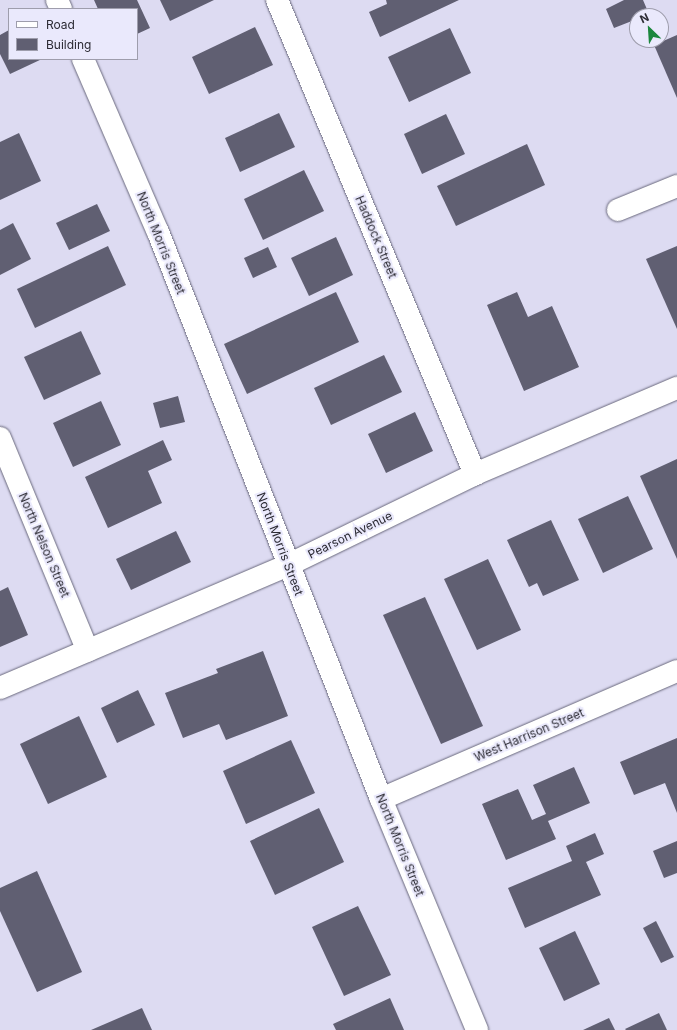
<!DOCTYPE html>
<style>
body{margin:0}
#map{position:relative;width:677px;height:1030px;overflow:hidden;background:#dddbf2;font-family:Inter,sans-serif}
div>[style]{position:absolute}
.building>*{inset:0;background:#605f72}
.roads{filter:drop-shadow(0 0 1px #69687c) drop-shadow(0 0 1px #69687c)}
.minor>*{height:22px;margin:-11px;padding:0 11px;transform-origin:11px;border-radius:11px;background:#fff}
span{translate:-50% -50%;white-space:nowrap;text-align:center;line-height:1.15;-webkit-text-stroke:4px #eae9fc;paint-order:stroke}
.street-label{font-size:12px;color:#2c2b34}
.legend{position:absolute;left:8px;top:8px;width:130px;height:52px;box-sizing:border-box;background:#eae9fc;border:1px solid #9e9dac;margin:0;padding:5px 7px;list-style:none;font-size:12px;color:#2c2b34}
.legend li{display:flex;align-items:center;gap:8px;height:20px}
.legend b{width:20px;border:1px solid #9e9dac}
.north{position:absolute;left:629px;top:8px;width:40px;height:40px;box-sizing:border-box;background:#eae9fc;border:1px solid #9e9dac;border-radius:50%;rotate:335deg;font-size:11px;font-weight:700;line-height:16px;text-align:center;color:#2c2b34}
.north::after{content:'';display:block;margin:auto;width:14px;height:18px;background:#1c873e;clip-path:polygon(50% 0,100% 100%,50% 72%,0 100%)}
</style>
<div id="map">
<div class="building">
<i style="clip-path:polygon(94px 0,137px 0,150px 28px,137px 34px,137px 9px,98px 9px)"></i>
<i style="clip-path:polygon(160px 0,214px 0,170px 21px)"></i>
<i style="clip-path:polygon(386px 0,459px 0,380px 37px,369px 12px,387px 4px)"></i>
<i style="clip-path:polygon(624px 0,643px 0,649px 14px,637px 16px,637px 19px,614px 28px,606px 9px)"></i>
<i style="clip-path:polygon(255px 27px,273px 65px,209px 94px,192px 57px)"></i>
<i style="clip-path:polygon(450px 28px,471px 73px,409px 102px,388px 57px)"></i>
<i style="clip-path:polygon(9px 30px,9px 59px,42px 59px,10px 74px,0 54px,0 35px)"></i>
<i style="clip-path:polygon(677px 35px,677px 98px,654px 45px)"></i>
<i style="clip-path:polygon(279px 113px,295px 147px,240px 172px,225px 138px)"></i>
<i style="clip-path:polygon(446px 114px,465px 154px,422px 174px,404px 134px)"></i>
<i style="clip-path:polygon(19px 133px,41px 181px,0 200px,0 142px)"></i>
<i style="clip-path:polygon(527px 144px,545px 185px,456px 226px,437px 186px)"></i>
<i style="clip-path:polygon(304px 170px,324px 211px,263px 240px,244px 199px)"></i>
<i style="clip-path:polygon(97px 204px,110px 231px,69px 250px,56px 223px)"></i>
<i style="clip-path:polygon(13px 223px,31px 259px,0 275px,0 230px)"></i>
<i style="clip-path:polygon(336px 237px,353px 275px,309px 296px,291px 258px)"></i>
<i style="clip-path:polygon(108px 246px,126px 285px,35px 328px,17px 289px)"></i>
<i style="clip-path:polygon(677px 246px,677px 329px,646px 259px)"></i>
<i style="clip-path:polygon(268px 247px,277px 267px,253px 278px,244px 258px)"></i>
<i style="clip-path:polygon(336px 292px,359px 342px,247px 394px,224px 344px)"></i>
<i style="clip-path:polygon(517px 292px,528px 317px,552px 306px,579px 367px,524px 391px,487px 305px)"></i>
<i style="clip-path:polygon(81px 331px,101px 374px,44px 400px,24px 357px)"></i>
<i style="clip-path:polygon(384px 355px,402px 392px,331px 425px,314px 388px)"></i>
<i style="clip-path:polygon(178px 396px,185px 422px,160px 428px,153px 403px)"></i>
<i style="clip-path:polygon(101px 401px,121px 445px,73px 467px,53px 423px)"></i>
<i style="clip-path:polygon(415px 412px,433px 451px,386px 473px,368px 434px)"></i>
<i style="clip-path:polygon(163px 440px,172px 460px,148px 471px,162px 503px,108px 528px,85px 477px)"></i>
<i style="clip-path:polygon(677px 459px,677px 559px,640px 476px)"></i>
<i style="clip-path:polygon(628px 496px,653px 549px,603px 573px,578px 519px)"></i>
<i style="clip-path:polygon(551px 520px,579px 580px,543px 596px,537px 583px,529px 587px,507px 540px)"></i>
<i style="clip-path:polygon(176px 531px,191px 562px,131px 590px,116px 559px)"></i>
<i style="clip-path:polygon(488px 559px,521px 630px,477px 650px,444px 579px)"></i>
<i style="clip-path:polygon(8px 587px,28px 635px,0 647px,0 591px)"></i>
<i style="clip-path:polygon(425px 597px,483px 726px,441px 744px,383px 615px)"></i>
<i style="clip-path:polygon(263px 651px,288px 716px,226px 740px,219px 724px,183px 738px,165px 693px,218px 673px,216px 669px)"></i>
<i style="clip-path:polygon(138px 690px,155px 725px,117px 743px,101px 708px)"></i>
<i style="clip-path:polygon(79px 716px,107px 777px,48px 804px,20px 744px)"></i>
<i style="clip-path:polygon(677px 738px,677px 813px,665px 783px,634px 795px,620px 762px)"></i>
<i style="clip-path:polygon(291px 740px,315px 793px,246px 824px,223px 771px)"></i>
<i style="clip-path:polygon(574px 767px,590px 803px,548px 821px,556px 839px,506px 860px,482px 804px,518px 789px,532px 820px,546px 814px,533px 785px)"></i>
<i style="clip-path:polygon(319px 808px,344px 862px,275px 895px,250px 841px)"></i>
<i style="clip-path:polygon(595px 833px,604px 854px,586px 862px,601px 895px,525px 928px,508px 888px,572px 861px,566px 846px)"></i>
<i style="clip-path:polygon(677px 841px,677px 873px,664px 878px,653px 851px)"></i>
<i style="clip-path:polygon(37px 871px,82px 972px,37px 992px,0 911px,0 888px)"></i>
<i style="clip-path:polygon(358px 906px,391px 975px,344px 996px,312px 927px)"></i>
<i style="clip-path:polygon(656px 921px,674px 957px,661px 963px,643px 928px)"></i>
<i style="clip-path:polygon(575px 931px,600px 984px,564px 1001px,539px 948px)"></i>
<i style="clip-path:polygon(390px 998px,404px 1030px,336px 1030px,333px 1024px)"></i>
<i style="clip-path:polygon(142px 1008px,152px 1030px,91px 1030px)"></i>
<i style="clip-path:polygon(659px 1013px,667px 1030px,626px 1030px,625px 1029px)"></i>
<i style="clip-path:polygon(609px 1018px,615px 1030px,583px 1030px)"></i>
</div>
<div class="roads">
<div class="minor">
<i style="left:57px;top:0;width:10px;rotate:66deg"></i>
<i style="left:277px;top:0;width:514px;rotate:67.33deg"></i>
<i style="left:83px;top:59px;width:189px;rotate:66.6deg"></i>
<i style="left:158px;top:232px;width:609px;rotate:68.53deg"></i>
<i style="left:381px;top:799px;width:250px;rotate:67.4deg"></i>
<i style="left:618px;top:210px;width:64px;rotate:-22.1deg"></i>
<i style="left:0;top:438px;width:230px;rotate:67.6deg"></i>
<i style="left:0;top:688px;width:313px;rotate:-23.1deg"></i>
<i style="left:288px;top:565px;width:208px;rotate:-25.9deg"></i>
<i style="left:475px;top:474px;width:220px;rotate:-23.1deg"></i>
<i style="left:381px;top:799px;width:322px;rotate:-23.4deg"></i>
</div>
</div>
<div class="street-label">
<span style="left:376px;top:237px;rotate:67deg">Haddock Street</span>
<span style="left:161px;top:243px;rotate:68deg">North Morris Street</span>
<span style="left:350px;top:535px;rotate:-26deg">Pearson Avenue</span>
<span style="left:280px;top:544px;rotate:69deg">North Morris Street</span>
<span style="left:44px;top:545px;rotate:67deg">North Nelson Street</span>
<span style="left:529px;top:735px;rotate:-23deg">West Harrison Street</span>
<span style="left:400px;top:845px;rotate:68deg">North Morris Street</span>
</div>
<ul class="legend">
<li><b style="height:5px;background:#fff"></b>Road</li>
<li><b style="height:11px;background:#605f72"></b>Building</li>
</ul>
<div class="north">N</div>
</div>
